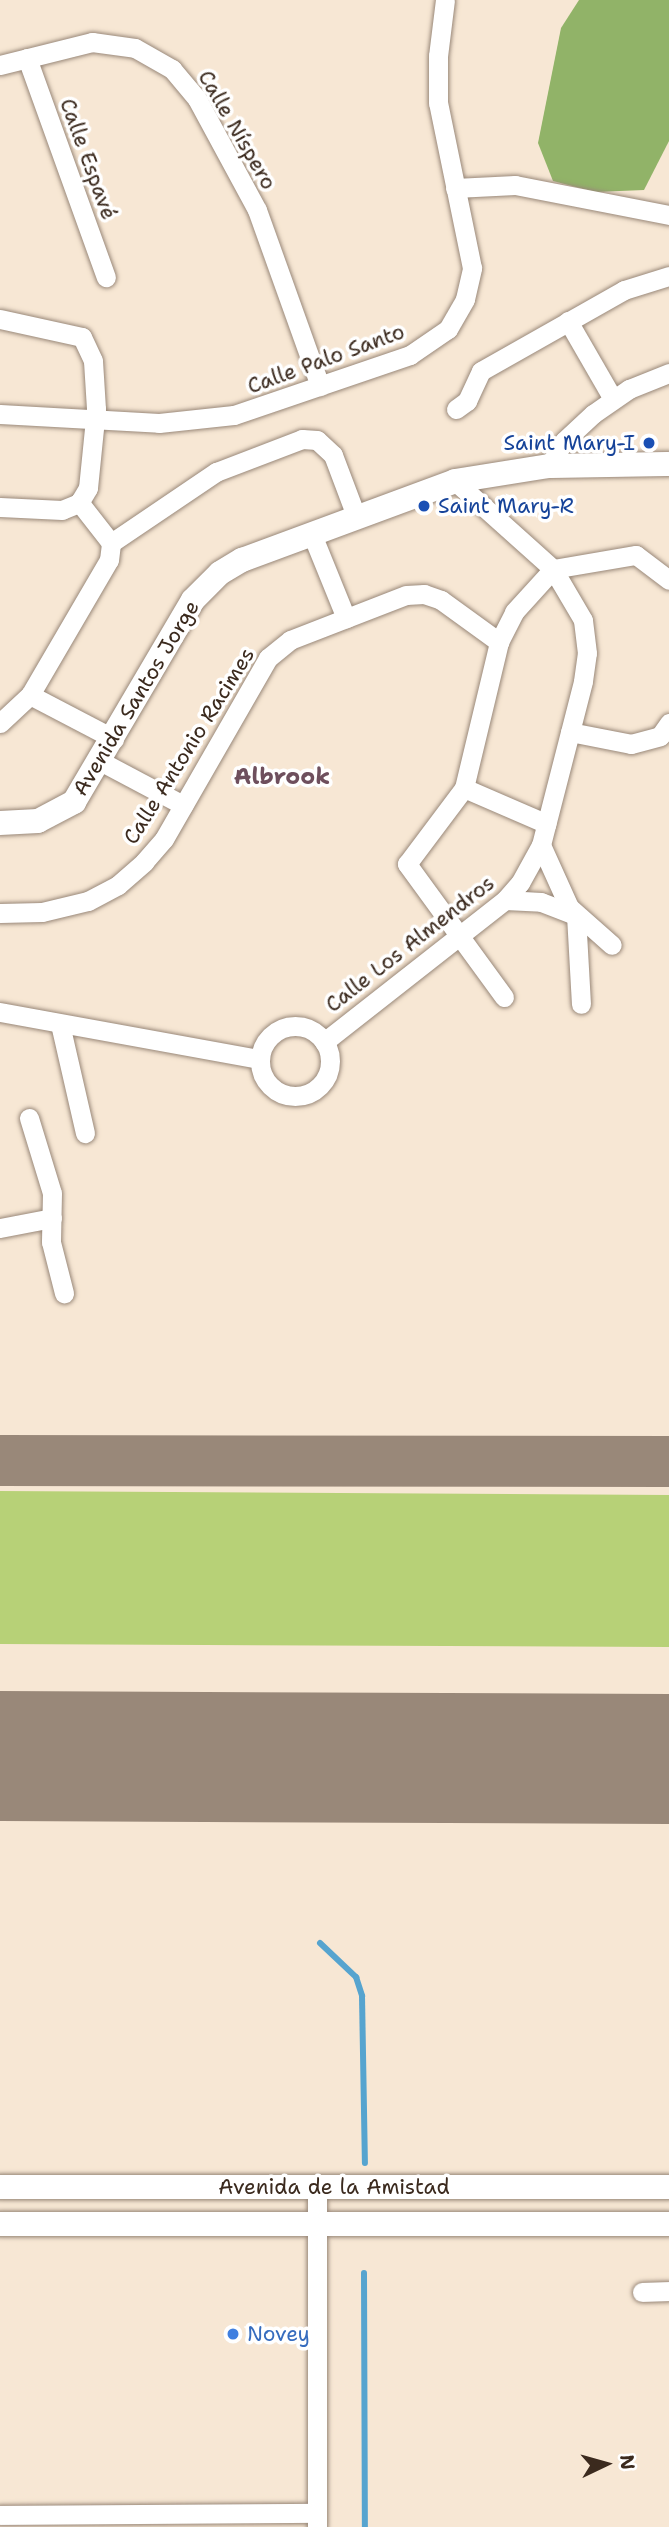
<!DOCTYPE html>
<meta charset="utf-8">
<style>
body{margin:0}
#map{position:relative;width:669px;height:2527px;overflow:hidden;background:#f7e7d4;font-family:"Shantell Sans",sans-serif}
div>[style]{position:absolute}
.green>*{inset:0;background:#b7d177}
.forest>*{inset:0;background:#91b368}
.stream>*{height:6px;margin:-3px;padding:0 3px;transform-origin:3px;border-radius:3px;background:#56a4cf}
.taxiway>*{height:51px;margin:-25.5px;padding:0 25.5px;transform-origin:25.5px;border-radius:25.5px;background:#998879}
.runway>*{height:130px;margin:-65px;padding:0 65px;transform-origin:65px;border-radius:65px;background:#998879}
.roads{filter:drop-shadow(0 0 2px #998879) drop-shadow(0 0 2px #998879)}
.minor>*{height:19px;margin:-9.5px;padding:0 9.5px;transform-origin:9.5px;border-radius:9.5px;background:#fff}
.minor>.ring{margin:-9.5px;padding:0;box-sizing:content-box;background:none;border:19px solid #fff;border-radius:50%}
.major>*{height:24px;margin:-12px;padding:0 12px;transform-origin:12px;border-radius:12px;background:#fff}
.dots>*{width:19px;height:19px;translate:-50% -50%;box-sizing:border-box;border:4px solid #fff;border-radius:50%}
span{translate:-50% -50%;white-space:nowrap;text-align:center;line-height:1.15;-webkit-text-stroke:7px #fff;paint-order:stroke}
.street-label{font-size:21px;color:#3b2a1e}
.transit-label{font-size:21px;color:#164399}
.right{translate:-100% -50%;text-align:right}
.left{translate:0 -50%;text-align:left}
.shop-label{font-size:21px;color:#366cbe}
.neighbourhood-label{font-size:23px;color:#6e4f5d;font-weight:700}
.north{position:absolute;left:571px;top:2429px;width:70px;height:70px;-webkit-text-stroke:5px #fff;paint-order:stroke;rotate:85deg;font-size:19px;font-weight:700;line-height:28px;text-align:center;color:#3b2a1e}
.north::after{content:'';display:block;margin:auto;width:24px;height:32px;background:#3b2a1e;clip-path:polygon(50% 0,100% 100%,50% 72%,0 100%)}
</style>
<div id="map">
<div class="green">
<i style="clip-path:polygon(0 1491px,669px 1495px,669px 1647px,0 1644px)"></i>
</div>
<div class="forest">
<i style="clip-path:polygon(579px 0,669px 0,669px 141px,644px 190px,595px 192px,553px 181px,538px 143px,561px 28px)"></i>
</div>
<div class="stream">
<i style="left:320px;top:1943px;width:50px;rotate:43.4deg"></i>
<i style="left:356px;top:1977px;width:20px;rotate:72deg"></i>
<i style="left:362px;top:1996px;width:167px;rotate:89deg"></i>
<i style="left:364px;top:2273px;width:254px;rotate:89.8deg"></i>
</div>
<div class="taxiway">
<i style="left:0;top:1460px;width:669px;rotate:0.09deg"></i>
</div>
<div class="runway">
<i style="left:0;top:1756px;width:669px;rotate:0.26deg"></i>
</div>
<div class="roads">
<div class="minor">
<i style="left:27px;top:58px;width:233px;rotate:70.2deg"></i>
<i style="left:0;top:65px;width:95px;rotate:-14deg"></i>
<i style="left:92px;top:42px;width:43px;rotate:7.9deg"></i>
<i style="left:135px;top:48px;width:43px;rotate:29.6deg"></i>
<i style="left:172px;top:69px;width:39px;rotate:50deg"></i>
<i style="left:197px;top:99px;width:126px;rotate:61.6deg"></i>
<i style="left:257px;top:210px;width:187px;rotate:70.3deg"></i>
<i style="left:455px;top:188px;width:60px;rotate:-2.9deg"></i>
<i style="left:515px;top:185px;width:157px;rotate:11deg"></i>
<i style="left:0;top:319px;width:84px;rotate:12.4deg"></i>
<i style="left:82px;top:337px;width:26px;rotate:65deg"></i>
<i style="left:93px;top:361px;width:48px;rotate:86.4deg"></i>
<i style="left:96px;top:409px;width:79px;rotate:95.8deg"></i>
<i style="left:88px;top:488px;width:17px;rotate:121deg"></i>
<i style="left:79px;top:503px;width:18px;rotate:158deg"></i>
<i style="left:62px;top:510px;width:62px;rotate:-177.2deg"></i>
<i style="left:568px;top:321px;width:90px;rotate:60deg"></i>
<i style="left:456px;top:409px;width:14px;rotate:-36deg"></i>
<i style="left:467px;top:401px;width:33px;rotate:-65deg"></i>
<i style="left:481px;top:371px;width:164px;rotate:-29.5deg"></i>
<i style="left:624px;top:290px;width:47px;rotate:-17.3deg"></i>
<i style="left:0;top:414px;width:159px;rotate:3.2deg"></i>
<i style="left:159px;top:423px;width:75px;rotate:-6.1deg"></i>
<i style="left:234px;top:415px;width:186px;rotate:-18.8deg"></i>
<i style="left:410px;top:355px;width:46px;rotate:-34.4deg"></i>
<i style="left:448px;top:329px;width:34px;rotate:-60deg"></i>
<i style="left:465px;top:299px;width:32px;rotate:-77deg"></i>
<i style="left:472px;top:268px;width:168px;rotate:-101.6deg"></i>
<i style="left:438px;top:103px;width:47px;rotate:-90deg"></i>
<i style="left:438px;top:56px;width:56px;rotate:-82.9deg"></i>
<i style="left:549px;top:466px;width:29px;rotate:-59deg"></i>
<i style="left:564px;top:441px;width:40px;rotate:-43deg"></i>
<i style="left:593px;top:414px;width:44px;rotate:-34.8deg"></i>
<i style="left:629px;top:389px;width:43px;rotate:-21.8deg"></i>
<i style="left:79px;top:502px;width:52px;rotate:52deg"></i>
<i style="left:311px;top:532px;width:93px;rotate:67.9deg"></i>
<i style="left:30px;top:695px;width:95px;rotate:27.6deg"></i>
<i style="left:0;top:723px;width:41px;rotate:-43deg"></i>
<i style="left:30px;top:695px;width:156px;rotate:-59.7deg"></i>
<i style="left:109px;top:560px;width:17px;rotate:-83deg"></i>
<i style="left:111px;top:543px;width:127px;rotate:-34.1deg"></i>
<i style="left:216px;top:472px;width:92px;rotate:-21deg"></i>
<i style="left:302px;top:439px;width:15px;rotate:4deg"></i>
<i style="left:317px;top:440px;width:22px;rotate:43deg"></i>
<i style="left:333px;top:455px;width:65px;rotate:69.3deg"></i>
<i style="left:570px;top:732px;width:62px;rotate:11.1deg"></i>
<i style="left:631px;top:744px;width:30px;rotate:-15deg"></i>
<i style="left:660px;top:736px;width:16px;rotate:-55deg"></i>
<i style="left:102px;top:762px;width:92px;rotate:28deg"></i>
<i style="left:464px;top:788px;width:90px;rotate:23.4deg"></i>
<i style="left:541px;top:845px;width:68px;rotate:65.7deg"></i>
<i style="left:569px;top:907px;width:57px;rotate:41.5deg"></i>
<i style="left:505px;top:900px;width:36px;rotate:3deg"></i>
<i style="left:541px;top:902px;width:36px;rotate:21deg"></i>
<i style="left:0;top:913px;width:42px;rotate:-1.4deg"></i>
<i style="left:42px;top:912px;width:47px;rotate:-13.4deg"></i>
<i style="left:88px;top:901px;width:34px;rotate:-28deg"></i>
<i style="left:118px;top:885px;width:35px;rotate:-41deg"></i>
<i style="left:144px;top:862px;width:30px;rotate:-49deg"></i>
<i style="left:164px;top:839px;width:209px;rotate:-60.1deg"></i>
<i style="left:268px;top:658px;width:28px;rotate:-39deg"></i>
<i style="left:290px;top:640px;width:124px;rotate:-21.2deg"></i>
<i style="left:406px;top:595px;width:18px;rotate:-3deg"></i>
<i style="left:424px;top:594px;width:18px;rotate:19deg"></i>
<i style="left:441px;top:600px;width:72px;rotate:35.9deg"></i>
<i style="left:576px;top:915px;width:89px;rotate:86.8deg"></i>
<i style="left:504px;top:997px;width:165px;rotate:-126.1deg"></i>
<i style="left:407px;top:864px;width:95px;rotate:-53.1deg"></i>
<i style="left:464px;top:788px;width:150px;rotate:-76.5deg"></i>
<i style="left:499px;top:642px;width:34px;rotate:-63deg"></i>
<i style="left:514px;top:612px;width:58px;rotate:-47.8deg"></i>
<i style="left:553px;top:569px;width:84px;rotate:-9.6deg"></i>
<i style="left:636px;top:555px;width:41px;rotate:37.1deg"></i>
<i style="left:0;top:1012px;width:263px;rotate:10.3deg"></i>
<i style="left:60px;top:1024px;width:112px;rotate:77.1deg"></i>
<i class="ring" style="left:260px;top:1026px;width:51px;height:51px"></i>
<i style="left:324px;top:1042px;width:230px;rotate:-38.1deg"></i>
<i style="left:505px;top:900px;width:23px;rotate:-49deg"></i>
<i style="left:520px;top:883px;width:43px;rotate:-61.1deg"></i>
<i style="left:541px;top:845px;width:169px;rotate:-75.6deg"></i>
<i style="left:583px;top:681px;width:28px;rotate:-82deg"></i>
<i style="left:587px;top:653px;width:33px;rotate:-97deg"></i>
<i style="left:583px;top:620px;width:59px;rotate:-120.5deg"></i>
<i style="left:553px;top:569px;width:132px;rotate:-138.1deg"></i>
<i style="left:29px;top:1118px;width:78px;rotate:73deg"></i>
<i style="left:52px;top:1193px;width:49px;rotate:91.2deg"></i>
<i style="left:51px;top:1242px;width:53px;rotate:75.7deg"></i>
<i style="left:0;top:1228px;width:53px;rotate:-10.9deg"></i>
<i style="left:642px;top:2292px;width:27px;rotate:-2deg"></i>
<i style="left:0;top:2515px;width:317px;rotate:-0.4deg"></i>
<i style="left:317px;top:2527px;width:341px;rotate:-90deg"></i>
</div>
<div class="major">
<i style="left:0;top:823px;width:38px;rotate:-3deg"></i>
<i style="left:38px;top:821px;width:41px;rotate:-27.8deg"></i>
<i style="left:74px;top:802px;width:234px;rotate:-59.5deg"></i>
<i style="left:193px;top:600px;width:38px;rotate:-45deg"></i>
<i style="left:220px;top:573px;width:26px;rotate:-31deg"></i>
<i style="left:242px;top:560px;width:227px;rotate:-20.3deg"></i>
<i style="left:455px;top:481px;width:95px;rotate:-9.1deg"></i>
<i style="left:549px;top:466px;width:120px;rotate:-1deg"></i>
<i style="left:0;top:2187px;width:669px"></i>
<i style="left:0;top:2224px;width:669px"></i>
</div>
</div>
<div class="dots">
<i style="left:649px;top:443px;background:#1a4fb4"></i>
<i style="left:424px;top:506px;background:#1a4fb4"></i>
<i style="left:233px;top:2334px;background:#3f7fe0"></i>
</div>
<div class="street-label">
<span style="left:237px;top:130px;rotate:60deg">Calle Níspero</span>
<span style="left:88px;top:159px;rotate:70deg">Calle Espavé</span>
<span style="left:326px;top:359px;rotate:-20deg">Calle Palo Santo</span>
<span style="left:136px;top:698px;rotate:-59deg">Avenida Santos Jorge</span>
<span style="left:189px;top:746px;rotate:-58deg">Calle Antonio Racimes</span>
<span style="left:410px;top:944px;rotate:-38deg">Calle Los Almendros</span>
<span style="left:334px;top:2187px">Avenida de la Amistad</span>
</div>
<div class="transit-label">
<span class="right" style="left:635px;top:443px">Saint Mary-I</span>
<span class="left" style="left:438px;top:506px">Saint Mary-R</span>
</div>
<div class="shop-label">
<span class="left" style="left:247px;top:2334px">Novey</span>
</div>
<div class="neighbourhood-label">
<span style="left:282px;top:776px">Albrook</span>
</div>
<div class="north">N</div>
</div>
